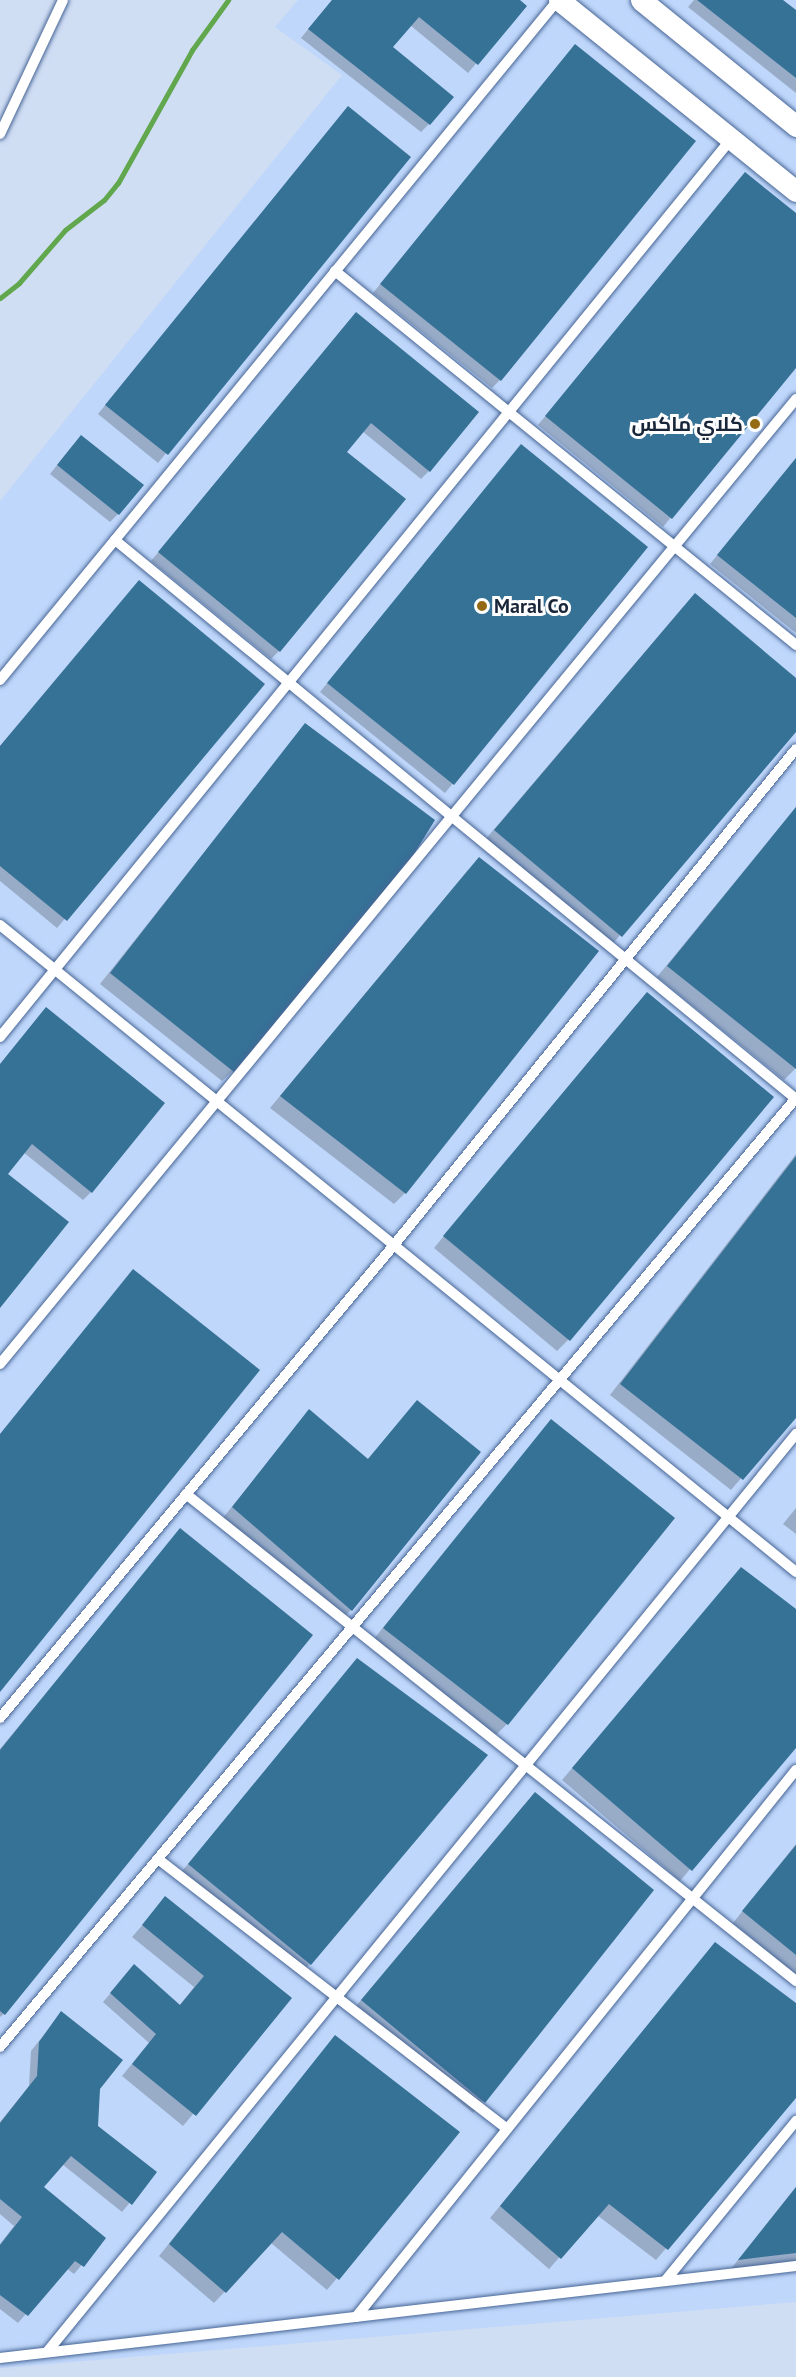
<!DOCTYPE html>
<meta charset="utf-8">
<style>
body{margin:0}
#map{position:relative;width:796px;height:2377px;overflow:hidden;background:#d0def4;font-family:"PT Sans",Cairo,sans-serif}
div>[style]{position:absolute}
.built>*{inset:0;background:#bfd7fb}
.shadow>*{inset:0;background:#0003}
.stream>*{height:5px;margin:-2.5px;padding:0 2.5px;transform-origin:2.5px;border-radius:2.5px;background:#61a74d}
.building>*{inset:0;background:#367196}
.roads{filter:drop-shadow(0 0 2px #486696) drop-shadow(0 0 2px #486696)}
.lane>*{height:10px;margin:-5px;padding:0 5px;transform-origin:5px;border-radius:5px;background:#fff}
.street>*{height:21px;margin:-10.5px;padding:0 10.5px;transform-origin:10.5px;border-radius:10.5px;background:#fff}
.dots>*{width:16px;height:16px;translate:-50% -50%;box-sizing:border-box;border:3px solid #fefefe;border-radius:50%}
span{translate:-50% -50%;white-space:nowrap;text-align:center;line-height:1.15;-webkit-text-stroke:6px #fefefe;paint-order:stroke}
.poi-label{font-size:20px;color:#19263a;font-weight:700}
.right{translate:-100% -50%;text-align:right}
.left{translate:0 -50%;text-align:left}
</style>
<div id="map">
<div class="built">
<i style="clip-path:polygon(298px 0,796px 0,796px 2302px,0 2368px,0 501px,342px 75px,275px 27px)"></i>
</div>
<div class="shadow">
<i style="clip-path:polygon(332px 0,517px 0,525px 6px,468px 73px,410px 25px,391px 47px,429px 124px,421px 132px,301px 38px)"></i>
<i style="clip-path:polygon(694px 0,781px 0,796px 12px,796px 93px,688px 7px)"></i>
<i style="clip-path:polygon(575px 46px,500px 380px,492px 388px,373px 293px)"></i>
<i style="clip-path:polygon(340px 117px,409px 157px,158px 463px,98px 414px)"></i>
<i style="clip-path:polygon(737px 182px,796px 215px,796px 366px,663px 527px,538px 425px)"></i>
<i style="clip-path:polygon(348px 322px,429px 471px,421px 479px,362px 431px,345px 452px,279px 651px,271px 659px,151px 561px)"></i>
<i style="clip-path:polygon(73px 445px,118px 514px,110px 522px,50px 474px)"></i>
<i style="clip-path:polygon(513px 455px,646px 547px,445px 793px,320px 692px)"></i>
<i style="clip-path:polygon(796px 458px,796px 633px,710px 564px)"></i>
<i style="clip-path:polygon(139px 582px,263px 684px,57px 928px,0 881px,0 746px)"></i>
<i style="clip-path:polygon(684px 606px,796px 680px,796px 730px,610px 947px,484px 841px)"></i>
<i style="clip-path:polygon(305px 725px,233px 1071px,222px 1081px,100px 984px)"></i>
<i style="clip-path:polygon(796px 807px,796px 1068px,784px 1080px,657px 977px)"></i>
<i style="clip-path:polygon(468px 870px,405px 1193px,394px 1204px,270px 1108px)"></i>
<i style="clip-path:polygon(636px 1005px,568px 1340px,557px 1351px,434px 1248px)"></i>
<i style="clip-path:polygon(0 1064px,91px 1192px,83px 1200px,23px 1152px,6px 1174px,0 1305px)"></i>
<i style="clip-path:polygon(796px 1154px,796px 1415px,731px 1490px,610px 1395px)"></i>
<i style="clip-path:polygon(417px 1402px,351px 1610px,340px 1621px,222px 1519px,309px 1411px,367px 1460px)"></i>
<i style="clip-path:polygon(551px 1421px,507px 1724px,496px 1735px,373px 1640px)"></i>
<i style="clip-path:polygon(796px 1508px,796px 1534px,783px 1524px)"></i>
<i style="clip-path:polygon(180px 1530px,4px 2014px,0 2017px,0 1749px)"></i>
<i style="clip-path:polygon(741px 1569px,796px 1611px,796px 1745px,680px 1881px,562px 1780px)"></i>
<i style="clip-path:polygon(357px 1660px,310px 1964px,299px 1975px,178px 1876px)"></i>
<i style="clip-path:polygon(524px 1805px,652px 1890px,473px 2113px,351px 2012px)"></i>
<i style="clip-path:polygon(796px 1844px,796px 1975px,733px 1923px)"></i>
<i style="clip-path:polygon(166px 1898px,290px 1998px,183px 2126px,122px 2076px,149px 2043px,103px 2002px,134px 1966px,179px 2006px,194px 1987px,132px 1937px)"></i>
<i style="clip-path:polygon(715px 1944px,796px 2005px,796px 2096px,656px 2260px,597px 2215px,549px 2269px,490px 2218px)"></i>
<i style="clip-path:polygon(61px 2013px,98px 2089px,96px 2127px,155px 2172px,122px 2212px,62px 2164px,42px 2188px,104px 2238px,74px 2274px,66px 2268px,18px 2323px,0 2309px,0 2244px,14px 2226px,0 2214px,0 2122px,29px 2086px,31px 2051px)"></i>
<i style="clip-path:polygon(335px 2037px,458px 2133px,327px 2290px,271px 2243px,214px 2303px,159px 2256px)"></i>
<i style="clip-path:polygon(796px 2187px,796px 2262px,730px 2270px)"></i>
</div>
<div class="stream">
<i style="left:0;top:298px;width:24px;rotate:-38deg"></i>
<i style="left:19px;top:283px;width:70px;rotate:-49deg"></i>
<i style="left:65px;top:230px;width:49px;rotate:-37.6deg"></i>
<i style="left:104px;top:200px;width:22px;rotate:-51deg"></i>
<i style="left:118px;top:183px;width:152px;rotate:-60.9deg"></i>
<i style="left:192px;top:50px;width:62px;rotate:-54.2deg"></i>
</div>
<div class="building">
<i style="clip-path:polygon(332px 0,520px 0,527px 6px,478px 65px,419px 17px,393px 47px,454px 97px,430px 125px,308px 29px)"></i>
<i style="clip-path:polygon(697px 0,783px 0,796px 10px,796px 78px)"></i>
<i style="clip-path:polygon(575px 44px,696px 141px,501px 381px,380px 284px)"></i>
<i style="clip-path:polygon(348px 106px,411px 157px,168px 455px,105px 405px)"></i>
<i style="clip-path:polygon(745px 172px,796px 213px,796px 368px,672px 519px,545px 416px)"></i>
<i style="clip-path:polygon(356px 312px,479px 412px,430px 472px,371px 423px,347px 452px,406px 499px,280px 652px,158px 552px)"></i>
<i style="clip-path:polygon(81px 435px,144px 485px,119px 515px,57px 465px)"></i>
<i style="clip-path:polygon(521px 444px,648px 547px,454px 785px,327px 683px)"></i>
<i style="clip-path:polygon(796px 458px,796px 618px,717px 555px)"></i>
<i style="clip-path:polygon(139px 580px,265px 684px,67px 921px,0 866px,0 746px)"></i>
<i style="clip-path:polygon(695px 593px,796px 678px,796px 732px,622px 937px,494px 830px)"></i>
<i style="clip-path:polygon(305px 723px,435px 820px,411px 859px,234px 1072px,110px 973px)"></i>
<i style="clip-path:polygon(796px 807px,796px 1069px,667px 966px)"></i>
<i style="clip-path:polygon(479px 857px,599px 951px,406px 1194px,280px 1096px)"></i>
<i style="clip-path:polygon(647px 992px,774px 1097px,570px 1341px,443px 1236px)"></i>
<i style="clip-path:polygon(46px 1007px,165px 1103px,92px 1193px,32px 1144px,8px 1174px,69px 1222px,0 1308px,0 1064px)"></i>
<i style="clip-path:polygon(796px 1156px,796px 1418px,743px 1480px,620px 1384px)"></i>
<i style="clip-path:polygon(133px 1269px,260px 1370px,0 1692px,0 1434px)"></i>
<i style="clip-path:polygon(417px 1400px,481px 1452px,352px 1611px,232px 1507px,309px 1409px,368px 1459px)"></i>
<i style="clip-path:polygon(551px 1419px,675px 1518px,508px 1725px,383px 1628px)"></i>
<i style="clip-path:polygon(180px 1528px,313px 1635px,5px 2015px,0 2011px,0 1750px)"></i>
<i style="clip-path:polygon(741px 1567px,796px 1609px,796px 1748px,692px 1871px,572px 1768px)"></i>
<i style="clip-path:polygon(357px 1658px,488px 1755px,311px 1965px,188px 1864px)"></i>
<i style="clip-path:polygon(535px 1792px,654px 1890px,485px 2103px,361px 2000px)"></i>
<i style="clip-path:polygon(796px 1845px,796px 1955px,742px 1911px)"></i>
<i style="clip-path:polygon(165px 1896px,292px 1998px,196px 2116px,132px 2064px,156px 2034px,110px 1993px,134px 1964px,180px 2005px,204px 1976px,142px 1925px)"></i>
<i style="clip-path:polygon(715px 1942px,796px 2003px,796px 2098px,668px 2250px,609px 2204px,561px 2259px,500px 2206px)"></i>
<i style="clip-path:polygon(61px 2011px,123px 2060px,100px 2089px,98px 2126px,157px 2172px,132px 2205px,71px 2156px,44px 2187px,106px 2238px,84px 2267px,75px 2261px,28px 2316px,0 2295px,0 2245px,22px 2217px,0 2199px,0 2123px,37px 2076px,39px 2042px)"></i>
<i style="clip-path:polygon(335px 2035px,460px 2132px,339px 2280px,282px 2232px,226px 2293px,169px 2244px)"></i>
<i style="clip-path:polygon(796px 2187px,796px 2253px,738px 2260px)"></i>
</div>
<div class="roads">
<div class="lane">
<i style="left:0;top:134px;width:148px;rotate:-64.8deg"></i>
<i style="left:335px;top:271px;width:594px;rotate:39.05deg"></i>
<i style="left:115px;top:540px;width:881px;rotate:39.38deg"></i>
<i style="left:0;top:680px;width:880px;rotate:-50.63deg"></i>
<i style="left:0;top:925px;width:1026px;rotate:39.1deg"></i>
<i style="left:0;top:1037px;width:1158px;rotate:-50.85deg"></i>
<i style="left:0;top:1364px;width:1251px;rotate:-50.48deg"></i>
<i style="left:186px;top:1494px;width:781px;rotate:38.6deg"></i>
<i style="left:0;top:1718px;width:616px;rotate:-50.21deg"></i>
<i style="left:394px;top:1245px;width:638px;rotate:-50.98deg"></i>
<i style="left:158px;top:1859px;width:441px;rotate:37.7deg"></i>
<i style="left:0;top:2047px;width:1239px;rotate:-50.01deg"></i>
<i style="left:665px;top:2281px;width:207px;rotate:-50.7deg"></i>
<i style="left:356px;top:2317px;width:702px;rotate:-51.19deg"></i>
<i style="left:47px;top:2352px;width:1185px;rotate:-50.79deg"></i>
<i style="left:0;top:2358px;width:801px;rotate:-6.59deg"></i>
</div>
<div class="street">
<i style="left:559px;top:0;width:304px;rotate:38.9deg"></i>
<i style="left:641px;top:0;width:200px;rotate:39.1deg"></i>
</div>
</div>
<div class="dots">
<i style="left:755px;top:424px;background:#946a15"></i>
<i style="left:482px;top:606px;background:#946a15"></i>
</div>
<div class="poi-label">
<span class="right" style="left:743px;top:424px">كلاي ماكس</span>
<span class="left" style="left:494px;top:606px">Maral Co</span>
</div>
</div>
